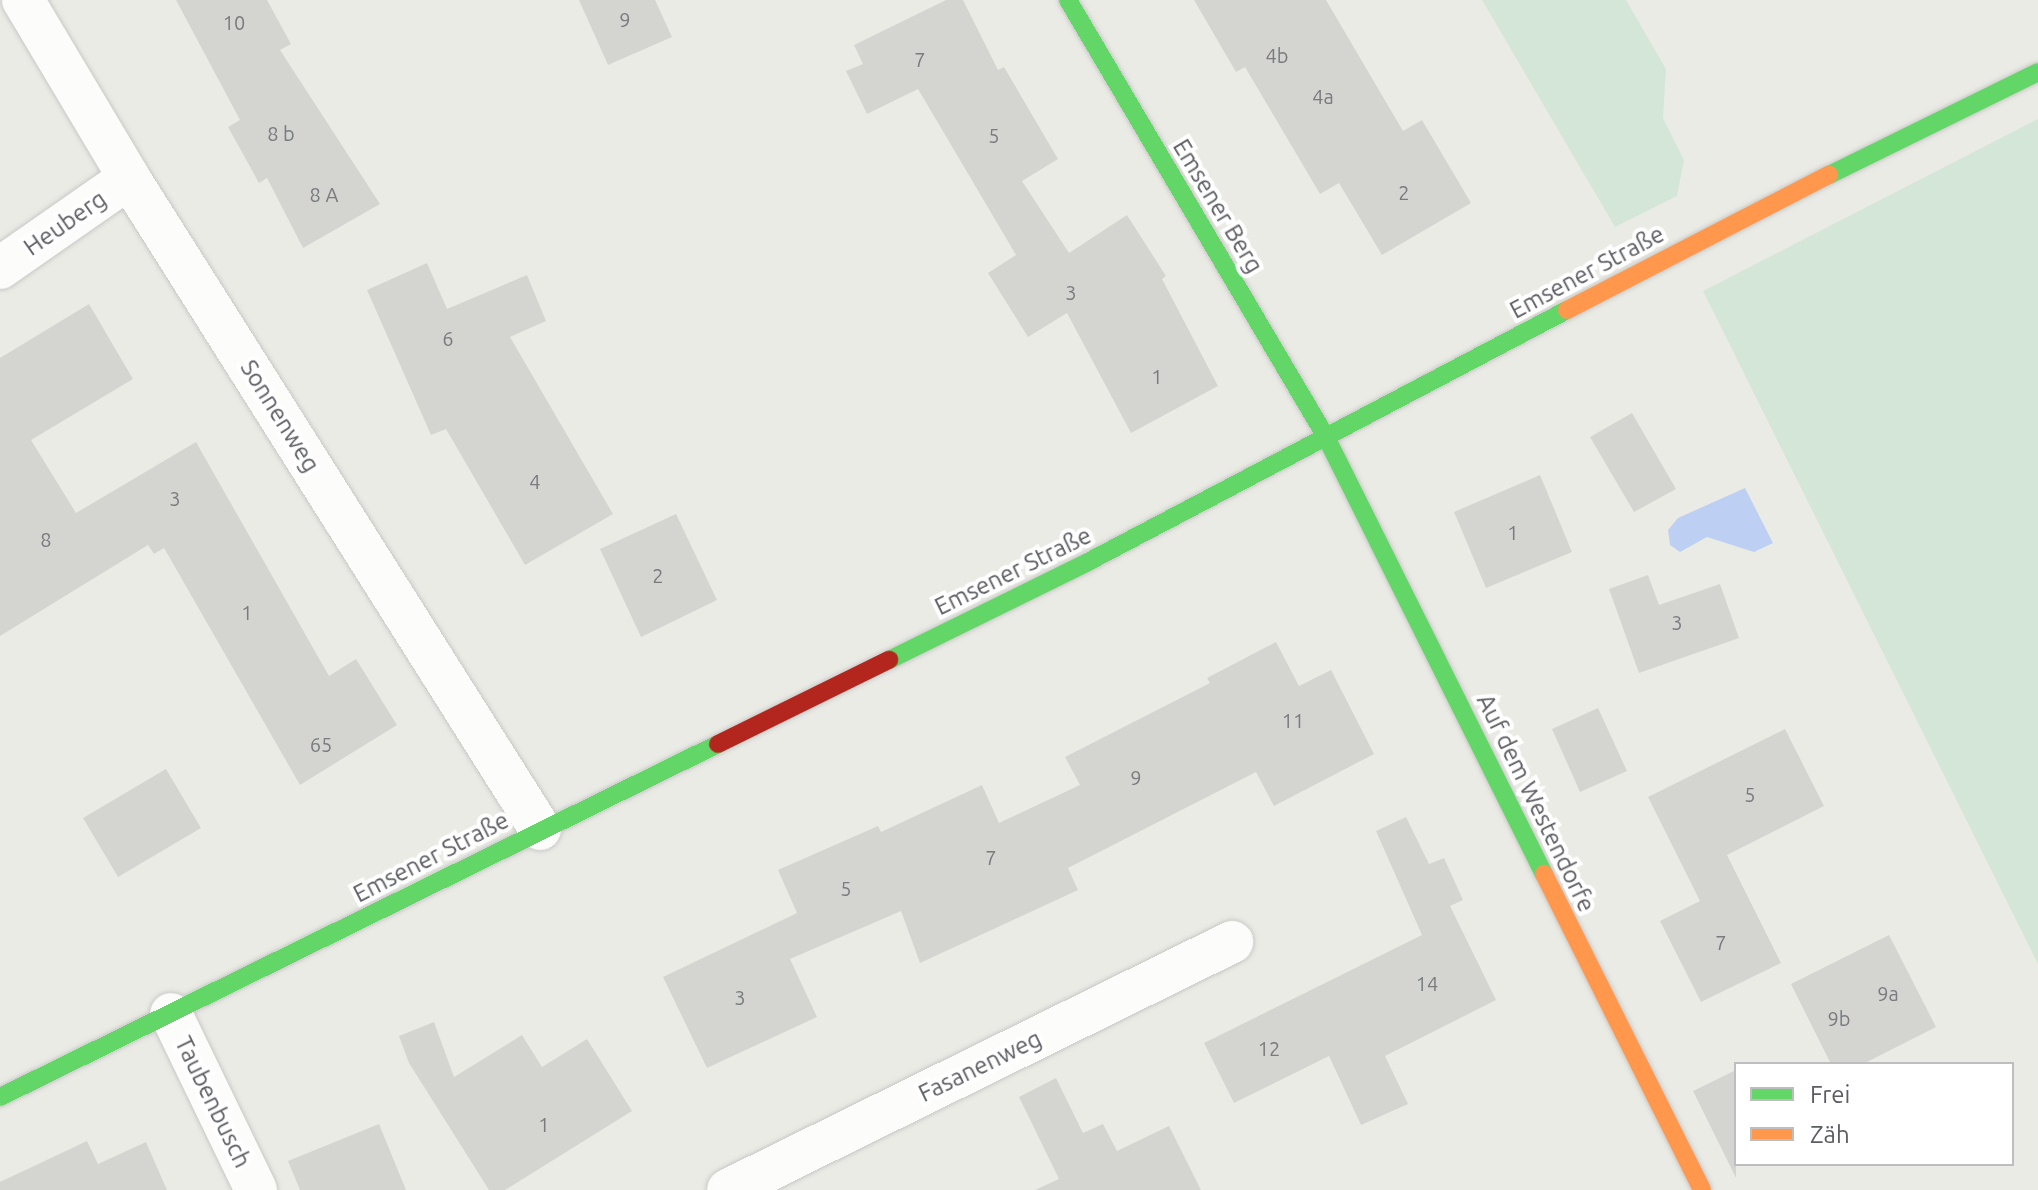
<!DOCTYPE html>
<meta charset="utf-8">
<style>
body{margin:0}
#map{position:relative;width:2038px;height:1190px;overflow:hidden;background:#ebebe6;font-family:Ubuntu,sans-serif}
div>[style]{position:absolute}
.green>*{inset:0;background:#d4e6d7}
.water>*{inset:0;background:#bdcff2}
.building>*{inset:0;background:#d4d4d1}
.roads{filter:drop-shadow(0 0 2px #c8c8c6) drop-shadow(0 0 2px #c8c8c6)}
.street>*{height:42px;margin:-21px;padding:0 21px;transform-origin:21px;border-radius:21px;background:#fcfcfb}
.fast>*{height:18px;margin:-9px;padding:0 9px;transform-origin:9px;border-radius:9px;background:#63d668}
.slow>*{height:18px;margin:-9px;padding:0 9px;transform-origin:9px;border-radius:9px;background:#ff974d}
.jam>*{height:18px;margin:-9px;padding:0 9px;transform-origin:9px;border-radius:9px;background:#b3261e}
span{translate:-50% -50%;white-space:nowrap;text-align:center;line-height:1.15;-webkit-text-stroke:8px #fff;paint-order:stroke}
.number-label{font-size:20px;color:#7a7b7f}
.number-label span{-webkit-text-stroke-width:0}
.street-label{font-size:24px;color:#5c5d63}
.legend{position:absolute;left:1734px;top:1062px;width:280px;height:104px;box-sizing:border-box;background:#fff;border:2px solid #bebec1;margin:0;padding:10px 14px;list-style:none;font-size:24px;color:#5c5d63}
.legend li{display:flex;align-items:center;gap:16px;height:40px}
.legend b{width:40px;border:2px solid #bebec1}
</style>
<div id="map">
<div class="green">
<i style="clip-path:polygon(1482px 0,1626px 0,1666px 69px,1663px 118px,1684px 160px,1677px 196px,1615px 227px)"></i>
<i style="clip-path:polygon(2038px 119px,2038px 964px,1703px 291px)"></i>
</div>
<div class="water">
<i style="clip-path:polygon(1745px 488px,1773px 543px,1754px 552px,1707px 537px,1680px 552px,1670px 545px,1668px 530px,1678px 518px)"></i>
</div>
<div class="building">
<i style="clip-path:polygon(176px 0,267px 0,291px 44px,280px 50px,380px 204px,303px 248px,267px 178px,259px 183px,228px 127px,240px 120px)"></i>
<i style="clip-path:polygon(579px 0,655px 0,672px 37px,608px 65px)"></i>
<i style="clip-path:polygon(946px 0,963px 0,998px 70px,1004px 67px,1058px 159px,1022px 181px,1069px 253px,1127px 215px,1166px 276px,1162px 279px,1218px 386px,1131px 433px,1067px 313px,1028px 337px,988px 273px,1016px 255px,918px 89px,867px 114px,846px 71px,863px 64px,854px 45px)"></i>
<i style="clip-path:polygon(1194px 0,1326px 0,1403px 131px,1422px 120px,1471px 203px,1382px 255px,1339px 183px,1320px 194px,1245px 67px,1236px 72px)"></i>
<i style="clip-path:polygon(427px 263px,447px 309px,527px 275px,546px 321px,510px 337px,613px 514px,525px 565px,446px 429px,431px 435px,367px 290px)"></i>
<i style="clip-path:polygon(89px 304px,133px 379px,31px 440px,76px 513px,196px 442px,329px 676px,356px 659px,397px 725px,300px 785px,164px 548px,154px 554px,148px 545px,0 636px,0 358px)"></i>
<i style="clip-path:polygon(1632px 413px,1676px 489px,1634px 512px,1590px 437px)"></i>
<i style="clip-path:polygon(1540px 475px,1572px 552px,1486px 588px,1454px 512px)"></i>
<i style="clip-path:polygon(676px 514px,717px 600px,641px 637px,600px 549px)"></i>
<i style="clip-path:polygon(1648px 575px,1659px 605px,1720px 584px,1739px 638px,1639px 673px,1609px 589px)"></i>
<i style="clip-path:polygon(1276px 642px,1299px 686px,1331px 670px,1374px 754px,1274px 806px,1256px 772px,1068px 868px,1078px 890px,920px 963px,901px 911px,790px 959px,817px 1017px,707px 1068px,663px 977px,797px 913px,778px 870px,878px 826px,881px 832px,982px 785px,999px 823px,1080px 785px,1065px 757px,1210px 683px,1207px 678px)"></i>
<i style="clip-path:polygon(1598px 708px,1627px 771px,1580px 792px,1552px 729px)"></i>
<i style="clip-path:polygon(1785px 729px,1824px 806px,1727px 855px,1781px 963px,1701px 1002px,1660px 921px,1700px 901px,1648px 797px)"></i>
<i style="clip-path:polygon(166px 769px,201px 828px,118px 877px,83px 818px)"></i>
<i style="clip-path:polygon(1406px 817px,1429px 864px,1444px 858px,1463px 900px,1450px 906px,1496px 1000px,1385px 1056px,1408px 1104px,1361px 1125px,1329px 1056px,1234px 1103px,1204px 1043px,1422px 935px,1376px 831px)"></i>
<i style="clip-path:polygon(1889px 935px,1936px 1027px,1863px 1064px,1831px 1064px,1791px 984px)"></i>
<i style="clip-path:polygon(434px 1022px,454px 1077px,522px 1035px,542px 1067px,587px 1039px,632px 1111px,505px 1190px,489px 1190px,409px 1063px,399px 1036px)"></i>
<i style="clip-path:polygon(1736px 1070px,1736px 1178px,1693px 1091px)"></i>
<i style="clip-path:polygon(1056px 1078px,1083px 1133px,1103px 1124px,1117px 1151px,1169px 1126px,1201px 1190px,1035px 1190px,1059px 1179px,1019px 1097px)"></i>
<i style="clip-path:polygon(379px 1124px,406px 1190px,300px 1190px,288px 1161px)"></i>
<i style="clip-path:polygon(87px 1141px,98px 1164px,146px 1142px,167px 1190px,0 1190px,0 1182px)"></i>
</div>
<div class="roads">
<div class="street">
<i style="left:23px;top:0;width:207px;rotate:59.2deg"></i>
<i style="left:129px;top:178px;width:770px;rotate:57.73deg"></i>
<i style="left:0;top:268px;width:157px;rotate:-34.9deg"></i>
<i style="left:171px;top:1014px;width:195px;rotate:64.2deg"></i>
<i style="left:728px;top:1190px;width:562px;rotate:-26.2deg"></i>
</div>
<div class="fast">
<i style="left:1068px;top:0;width:507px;rotate:59.44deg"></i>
<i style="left:1326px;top:437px;width:488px;rotate:63.5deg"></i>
<i style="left:1829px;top:175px;width:233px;rotate:-26.2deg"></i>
<i style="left:889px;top:660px;width:220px;rotate:-26.2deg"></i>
<i style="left:1086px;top:563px;width:543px;rotate:-27.74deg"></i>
<i style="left:0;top:1097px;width:800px;rotate:-26.18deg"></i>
</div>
<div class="slow">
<i style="left:1567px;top:310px;width:295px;rotate:-27.3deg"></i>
<i style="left:1544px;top:874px;width:353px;rotate:63.4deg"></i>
</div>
<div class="jam">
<i style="left:718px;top:744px;width:191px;rotate:-26.2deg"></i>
</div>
</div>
<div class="number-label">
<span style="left:625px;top:19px">9</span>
<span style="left:234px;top:22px">10</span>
<span style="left:1277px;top:55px">4b</span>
<span style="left:920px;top:59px">7</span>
<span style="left:1323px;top:96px">4a</span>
<span style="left:281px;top:133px">8 b</span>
<span style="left:994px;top:135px">5</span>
<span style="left:1404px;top:192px">2</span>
<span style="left:324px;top:194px">8 A</span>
<span style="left:1071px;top:292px">3</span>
<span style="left:448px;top:338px">6</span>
<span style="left:1157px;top:376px">1</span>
<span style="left:535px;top:481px">4</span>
<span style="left:175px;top:498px">3</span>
<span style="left:1513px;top:532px">1</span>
<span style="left:46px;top:539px">8</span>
<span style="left:658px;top:575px">2</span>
<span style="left:247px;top:612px">1</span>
<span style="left:1677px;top:622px">3</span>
<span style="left:1293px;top:720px">11</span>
<span style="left:321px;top:744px">65</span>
<span style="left:1136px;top:777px">9</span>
<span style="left:1750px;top:794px">5</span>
<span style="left:991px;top:857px">7</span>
<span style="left:846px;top:888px">5</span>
<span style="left:1721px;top:942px">7</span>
<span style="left:1427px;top:983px">14</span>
<span style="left:1888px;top:993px">9a</span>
<span style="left:740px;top:997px">3</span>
<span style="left:1839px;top:1018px">9b</span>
<span style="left:1269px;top:1048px">12</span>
<span style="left:544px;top:1124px">1</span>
</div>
<div class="street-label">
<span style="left:1218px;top:206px;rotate:59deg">Emsener Berg</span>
<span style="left:65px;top:223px;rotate:-35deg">Heuberg</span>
<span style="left:1587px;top:272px;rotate:-28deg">Emsener Straße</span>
<span style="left:280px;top:416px;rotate:58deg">Sonnenweg</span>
<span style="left:1013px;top:571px;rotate:-26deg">Emsener Straße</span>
<span style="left:1536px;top:803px;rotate:64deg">Auf dem Westendorfe</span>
<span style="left:431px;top:857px;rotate:-27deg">Emsener Straße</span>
<span style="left:980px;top:1066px;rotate:-26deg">Fasanenweg</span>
<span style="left:213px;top:1102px;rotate:64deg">Taubenbusch</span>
</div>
<ul class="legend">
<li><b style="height:10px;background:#63d668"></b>Frei</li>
<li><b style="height:10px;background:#ff974d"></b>Zäh</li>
</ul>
</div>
